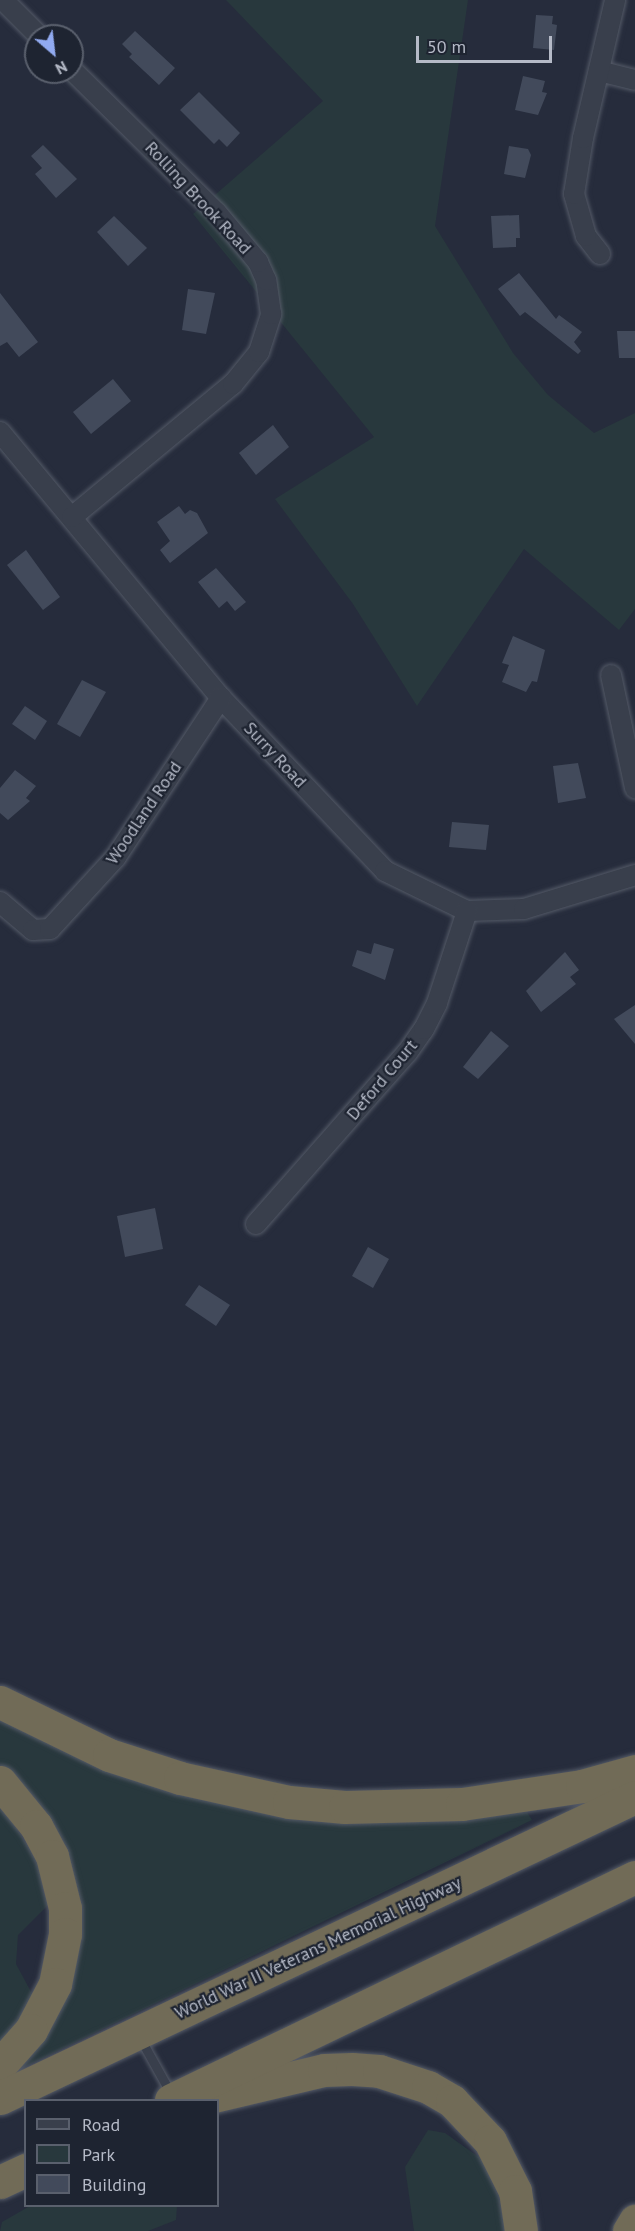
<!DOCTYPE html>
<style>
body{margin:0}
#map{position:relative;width:635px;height:2231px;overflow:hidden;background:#262c3c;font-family:"PT Sans",sans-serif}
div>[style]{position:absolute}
.green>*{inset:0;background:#28383d}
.building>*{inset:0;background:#424a5b}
.roads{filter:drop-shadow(0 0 2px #545a67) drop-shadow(0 0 2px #545a67)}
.lane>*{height:9px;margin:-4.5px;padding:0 4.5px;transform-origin:4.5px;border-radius:4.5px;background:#393f4c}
.street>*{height:20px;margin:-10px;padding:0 10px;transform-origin:10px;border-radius:10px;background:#393f4c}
.highway>*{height:33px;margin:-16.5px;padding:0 16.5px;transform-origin:16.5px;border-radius:16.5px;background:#716b57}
span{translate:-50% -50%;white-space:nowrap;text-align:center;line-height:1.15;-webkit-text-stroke:4.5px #1e2431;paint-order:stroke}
.street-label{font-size:18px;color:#b5bac7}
.legend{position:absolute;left:24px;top:2099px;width:195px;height:108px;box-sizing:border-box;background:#1e2431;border:2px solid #5a606d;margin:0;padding:8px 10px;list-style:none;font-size:18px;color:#b5bac7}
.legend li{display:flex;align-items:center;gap:12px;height:30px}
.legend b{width:30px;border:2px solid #5a606d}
.north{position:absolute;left:24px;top:24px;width:60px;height:60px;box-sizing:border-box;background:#1e2431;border:2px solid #5a606d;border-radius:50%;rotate:152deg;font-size:16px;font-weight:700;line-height:24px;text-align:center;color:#b5bac7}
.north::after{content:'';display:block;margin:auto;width:21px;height:27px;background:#91aaf0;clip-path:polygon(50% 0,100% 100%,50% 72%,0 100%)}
.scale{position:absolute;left:416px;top:36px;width:136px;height:27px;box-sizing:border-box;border:3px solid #b5bac7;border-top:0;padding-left:8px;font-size:18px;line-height:21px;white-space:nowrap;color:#b5bac7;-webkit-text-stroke:4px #1e2431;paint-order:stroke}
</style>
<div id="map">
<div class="green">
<i style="clip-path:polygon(226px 0,468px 0,435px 226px,513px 353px,548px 395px,594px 433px,635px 413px,635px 609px,619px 630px,524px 549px,417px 706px,353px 604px,275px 499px,374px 437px,193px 214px,323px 101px)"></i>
<i style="clip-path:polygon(0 1718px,85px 1761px,484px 1817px,527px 1812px,532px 1820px,0 2079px,68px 1981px,31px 1803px,35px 1798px,0 1765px)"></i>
<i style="clip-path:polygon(0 1803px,46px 1874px,49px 1904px,18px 1935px,16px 1964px,36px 2001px,0 2045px)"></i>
<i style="clip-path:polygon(428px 2130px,445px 2133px,480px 2158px,496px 2180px,506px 2231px,414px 2231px,405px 2167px)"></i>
<i style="clip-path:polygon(30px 2206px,177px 2206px,176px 2220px,148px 2231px,0 2231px,2px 2222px)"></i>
</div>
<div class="building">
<i style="clip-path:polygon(536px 15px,553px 16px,552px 24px,557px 25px,554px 50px,533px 48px)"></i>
<i style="clip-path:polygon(135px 31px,175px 68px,159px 85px,129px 57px,132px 54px,122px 44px)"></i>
<i style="clip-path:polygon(523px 76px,545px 81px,542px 92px,547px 93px,538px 115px,515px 110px)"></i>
<i style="clip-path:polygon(199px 92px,240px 133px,227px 147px,219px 139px,214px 144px,180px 110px)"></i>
<i style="clip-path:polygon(43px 145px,77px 179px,56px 198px,35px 174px,42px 168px,31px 156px)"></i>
<i style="clip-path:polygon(509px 146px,528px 149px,531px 155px,525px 178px,504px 174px)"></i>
<i style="clip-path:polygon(519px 215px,520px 238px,516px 238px,516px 247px,493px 248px,491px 216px)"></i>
<i style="clip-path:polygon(114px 216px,147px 248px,128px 266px,97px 232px)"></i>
<i style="clip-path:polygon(519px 273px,556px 319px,559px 315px,582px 332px,574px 342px,581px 351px,578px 354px,525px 312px,520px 316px,498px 289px)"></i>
<i style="clip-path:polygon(188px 289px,215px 293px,206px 334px,182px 330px)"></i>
<i style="clip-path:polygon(0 293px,38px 342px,19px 357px,7px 342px,0 346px)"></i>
<i style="clip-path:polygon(617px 331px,635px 331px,635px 358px,619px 358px)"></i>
<i style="clip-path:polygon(113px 379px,131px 401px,91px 434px,73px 412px)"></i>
<i style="clip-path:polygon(273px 425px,289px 447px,256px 475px,239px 453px)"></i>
<i style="clip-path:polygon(179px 506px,185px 514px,190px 510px,197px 513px,208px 533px,170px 563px,160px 550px,170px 541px,157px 522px)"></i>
<i style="clip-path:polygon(26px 550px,60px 597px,43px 610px,7px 565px)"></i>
<i style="clip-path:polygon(216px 568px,246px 602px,235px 611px,227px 601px,219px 608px,198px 582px)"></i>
<i style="clip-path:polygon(513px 636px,545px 650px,537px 682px,532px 681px,526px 692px,502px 682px,509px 665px,502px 663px)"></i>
<i style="clip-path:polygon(82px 680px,106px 692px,80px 737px,57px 724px)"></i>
<i style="clip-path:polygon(25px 706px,47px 721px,35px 740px,12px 724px)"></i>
<i style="clip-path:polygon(578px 763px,586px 798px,558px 803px,553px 766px)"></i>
<i style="clip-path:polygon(15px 770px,36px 786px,26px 798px,30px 801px,8px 820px,0 813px,0 788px)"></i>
<i style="clip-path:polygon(452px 822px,489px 825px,486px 850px,449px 847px)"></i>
<i style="clip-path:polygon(374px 943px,394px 949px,385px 980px,352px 966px,357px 950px,371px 954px)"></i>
<i style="clip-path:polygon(565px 952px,579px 970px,570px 977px,576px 984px,541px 1012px,526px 991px)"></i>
<i style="clip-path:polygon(635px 1005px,635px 1044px,614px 1019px)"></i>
<i style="clip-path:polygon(491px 1031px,509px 1046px,478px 1079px,463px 1067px)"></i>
<i style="clip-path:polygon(155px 1208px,163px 1249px,125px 1257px,117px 1216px)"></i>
<i style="clip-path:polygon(368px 1247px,389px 1259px,373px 1288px,352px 1276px)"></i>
<i style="clip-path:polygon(199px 1285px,230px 1305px,216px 1326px,185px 1305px)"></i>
</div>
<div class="roads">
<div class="lane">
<i style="left:140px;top:2038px;width:64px;rotate:61deg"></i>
</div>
<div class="street">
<i style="left:3px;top:0;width:51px;rotate:45deg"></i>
<i style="left:599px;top:71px;width:37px;rotate:14deg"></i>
<i style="left:600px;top:254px;width:23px;rotate:-128deg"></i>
<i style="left:586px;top:236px;width:44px;rotate:-105.9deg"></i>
<i style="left:574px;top:194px;width:57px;rotate:-80.9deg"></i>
<i style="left:583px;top:138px;width:142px;rotate:-76.9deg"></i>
<i style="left:0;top:432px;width:346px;rotate:50.3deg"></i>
<i style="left:221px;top:698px;width:238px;rotate:46.5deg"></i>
<i style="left:385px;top:871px;width:91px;rotate:26deg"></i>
<i style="left:467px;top:911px;width:57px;rotate:-2deg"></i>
<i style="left:524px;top:909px;width:116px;rotate:-17deg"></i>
<i style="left:72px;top:517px;width:209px;rotate:-39.6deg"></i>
<i style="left:233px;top:384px;width:41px;rotate:-50.9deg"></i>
<i style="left:259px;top:352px;width:40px;rotate:-72deg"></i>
<i style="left:271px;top:314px;width:34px;rotate:-98deg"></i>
<i style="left:266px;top:280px;width:20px;rotate:-114deg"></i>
<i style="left:258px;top:262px;width:65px;rotate:-130deg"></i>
<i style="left:216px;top:212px;width:202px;rotate:-135.4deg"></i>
<i style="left:611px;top:675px;width:116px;rotate:78deg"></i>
<i style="left:0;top:902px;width:43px;rotate:40.3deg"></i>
<i style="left:33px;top:930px;width:17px;rotate:-3deg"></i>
<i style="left:50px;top:929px;width:98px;rotate:-47.5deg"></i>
<i style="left:116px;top:857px;width:191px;rotate:-56.6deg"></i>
<i style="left:256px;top:1224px;width:228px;rotate:-48.6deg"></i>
<i style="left:407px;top:1053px;width:29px;rotate:-55deg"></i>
<i style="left:424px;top:1029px;width:29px;rotate:-63deg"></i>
<i style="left:437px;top:1003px;width:97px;rotate:-71.9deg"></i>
</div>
<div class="highway">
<i style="left:0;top:1702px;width:121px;rotate:25.9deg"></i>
<i style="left:109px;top:1755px;width:75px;rotate:17.9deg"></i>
<i style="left:180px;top:1778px;width:112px;rotate:12.4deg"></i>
<i style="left:289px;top:1802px;width:56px;rotate:5.1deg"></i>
<i style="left:345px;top:1807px;width:117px;rotate:-1.5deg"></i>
<i style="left:462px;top:1804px;width:121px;rotate:-8.5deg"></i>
<i style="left:582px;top:1786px;width:55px;rotate:-15.8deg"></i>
<i style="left:0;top:1782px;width:57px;rotate:50.7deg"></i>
<i style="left:36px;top:1826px;width:34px;rotate:62deg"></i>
<i style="left:52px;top:1856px;width:54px;rotate:76deg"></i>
<i style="left:65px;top:1908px;width:26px;rotate:90deg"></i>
<i style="left:65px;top:1934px;width:51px;rotate:101.3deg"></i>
<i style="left:55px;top:1984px;width:52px;rotate:117.6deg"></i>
<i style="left:31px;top:2030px;width:47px;rotate:131.5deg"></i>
<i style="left:214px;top:2096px;width:113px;rotate:-13.3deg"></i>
<i style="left:324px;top:2070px;width:28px;rotate:-2deg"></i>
<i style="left:352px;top:2069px;width:27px;rotate:4deg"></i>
<i style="left:379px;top:2071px;width:52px;rotate:18.1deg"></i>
<i style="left:428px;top:2087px;width:28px;rotate:30deg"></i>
<i style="left:452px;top:2101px;width:55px;rotate:46.5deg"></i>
<i style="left:490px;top:2141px;width:56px;rotate:63.4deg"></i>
<i style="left:515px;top:2191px;width:40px;rotate:81.5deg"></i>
<i style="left:0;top:2098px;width:703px;rotate:-25.36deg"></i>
<i style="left:171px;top:2100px;width:515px;rotate:-25.67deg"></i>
<i style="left:0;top:2182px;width:29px;rotate:-25deg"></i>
<i style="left:629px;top:2231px;width:12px;rotate:-59deg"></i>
</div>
</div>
<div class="street-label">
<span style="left:198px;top:198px;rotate:47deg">Rolling Brook Road</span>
<span style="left:275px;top:755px;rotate:47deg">Surry Road</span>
<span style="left:144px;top:813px;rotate:-56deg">Woodland Road</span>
<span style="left:382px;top:1080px;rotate:-50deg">Deford Court</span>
<span style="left:318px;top:1948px;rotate:-25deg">World War II Veterans Memorial Highway</span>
</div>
<ul class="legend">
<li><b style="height:8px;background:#393f4c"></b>Road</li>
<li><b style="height:16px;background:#28383d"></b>Park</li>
<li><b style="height:16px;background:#424a5b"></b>Building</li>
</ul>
<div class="north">N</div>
<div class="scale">50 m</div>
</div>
